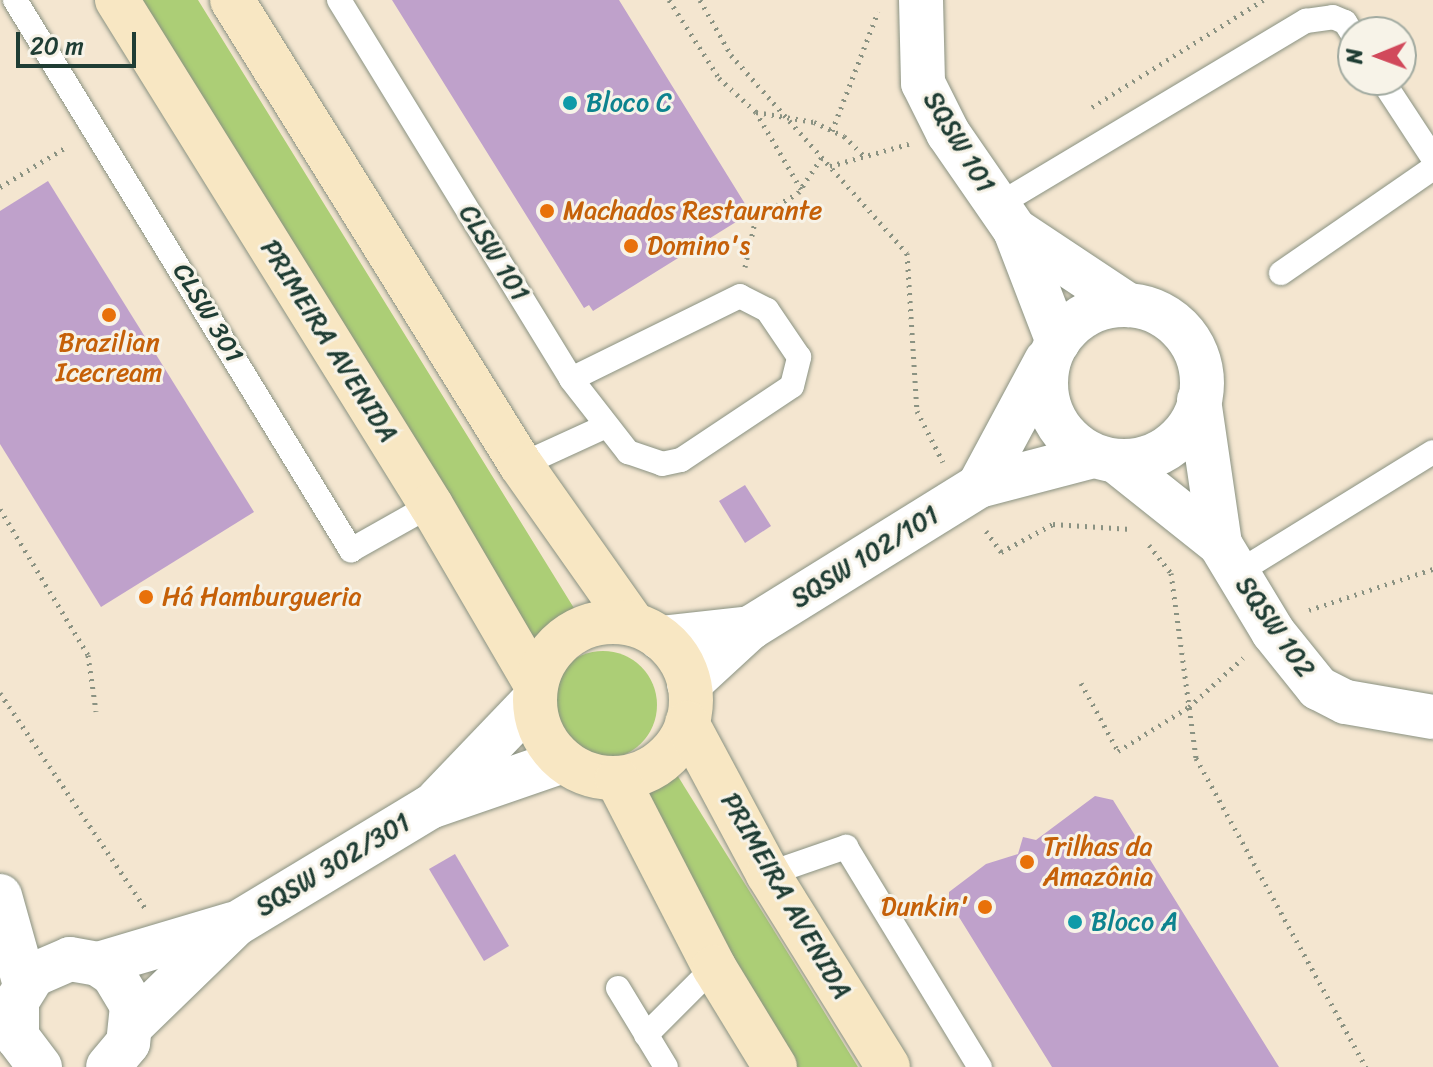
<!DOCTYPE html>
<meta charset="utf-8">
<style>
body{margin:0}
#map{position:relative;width:1433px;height:1067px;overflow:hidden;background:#f4e6d0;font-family:Sriracha,sans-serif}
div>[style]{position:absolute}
.green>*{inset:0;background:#acce76}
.round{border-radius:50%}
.building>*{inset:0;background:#bfa1cb}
.path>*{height:5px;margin-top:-2.5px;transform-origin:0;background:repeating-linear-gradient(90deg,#8a9282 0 2px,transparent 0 8px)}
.roads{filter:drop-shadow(0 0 2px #8a9282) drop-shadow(0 0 2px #8a9282)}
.lane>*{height:24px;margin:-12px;padding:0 12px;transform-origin:12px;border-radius:12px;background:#fff}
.street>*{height:44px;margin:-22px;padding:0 22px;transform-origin:22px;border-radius:22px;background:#fff}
.street>.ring{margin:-22px;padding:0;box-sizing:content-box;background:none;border:44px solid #fff;border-radius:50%}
.secondary>*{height:44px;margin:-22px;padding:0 22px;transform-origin:22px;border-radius:22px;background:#f8e7c3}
.secondary>.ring{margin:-22px;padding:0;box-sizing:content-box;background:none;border:44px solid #f8e7c3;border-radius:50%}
.dots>*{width:22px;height:22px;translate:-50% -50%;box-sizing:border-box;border:4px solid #f7f3e8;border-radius:50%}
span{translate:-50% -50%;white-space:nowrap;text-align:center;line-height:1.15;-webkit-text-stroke:6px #f7f3e8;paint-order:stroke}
.culture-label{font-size:26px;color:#0d838f}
.left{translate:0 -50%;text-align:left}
.street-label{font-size:26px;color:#1f3d34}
.food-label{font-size:26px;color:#c56008}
.right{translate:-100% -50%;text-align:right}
.north{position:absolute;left:1337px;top:16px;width:80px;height:80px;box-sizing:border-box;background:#f7f3e8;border:2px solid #a1aaa0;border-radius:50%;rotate:269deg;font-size:22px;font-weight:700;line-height:32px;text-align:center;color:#1f3d34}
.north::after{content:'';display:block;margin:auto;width:28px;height:36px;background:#d1495b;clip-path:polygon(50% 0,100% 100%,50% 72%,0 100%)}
.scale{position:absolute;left:16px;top:32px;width:120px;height:36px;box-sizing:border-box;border:4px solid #1f3d34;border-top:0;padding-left:10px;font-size:24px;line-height:28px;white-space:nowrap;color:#1f3d34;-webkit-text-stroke:6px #f7f3e8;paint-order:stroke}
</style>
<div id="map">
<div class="green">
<i style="clip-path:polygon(137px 0,198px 0,577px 613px,553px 623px,534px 640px)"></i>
<i class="round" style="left:549px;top:651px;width:108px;height:108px"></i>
<i style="clip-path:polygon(674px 770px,801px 974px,858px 1067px,797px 1067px,720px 944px,643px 792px)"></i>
</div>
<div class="building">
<i style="clip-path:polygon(392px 0,619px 0,747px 207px,740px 212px,744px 217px,593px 311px,589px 305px,584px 308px)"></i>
<i style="clip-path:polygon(48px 181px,254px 512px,101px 607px,0 444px,0 211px)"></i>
<i style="clip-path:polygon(745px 485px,771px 526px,745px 543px,719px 501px)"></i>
<i style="clip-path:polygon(1095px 796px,1113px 800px,1279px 1067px,1052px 1067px,949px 901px,949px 892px,986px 864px,1018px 854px,1023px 837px,1036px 840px)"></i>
<i style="clip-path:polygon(455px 854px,509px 946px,484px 961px,429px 869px)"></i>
</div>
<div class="path">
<i style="left:669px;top:0;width:93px;rotate:57.3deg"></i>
<i style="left:719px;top:78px;width:50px;rotate:42.6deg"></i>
<i style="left:700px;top:0;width:63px;rotate:60.6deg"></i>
<i style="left:731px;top:55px;width:265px;rotate:48.4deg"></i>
<i style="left:907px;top:253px;width:158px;rotate:86.4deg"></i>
<i style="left:917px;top:411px;width:57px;rotate:63deg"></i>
<i style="left:1092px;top:107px;width:202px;rotate:-32deg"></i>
<i style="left:832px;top:131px;width:128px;rotate:-68.9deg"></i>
<i style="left:830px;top:166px;width:82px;rotate:-15.6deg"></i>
<i style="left:0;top:187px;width:79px;rotate:-31.1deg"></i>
<i style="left:801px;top:189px;width:89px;rotate:-120.3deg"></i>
<i style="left:756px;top:112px;width:59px;rotate:9.8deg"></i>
<i style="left:814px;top:122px;width:33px;rotate:25deg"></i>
<i style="left:844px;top:136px;width:28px;rotate:45deg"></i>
<i style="left:745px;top:267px;width:51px;rotate:-77.6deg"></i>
<i style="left:756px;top:217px;width:48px;rotate:-29.7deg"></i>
<i style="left:798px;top:193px;width:43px;rotate:-56.3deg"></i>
<i style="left:0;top:509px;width:170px;rotate:58.9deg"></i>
<i style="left:88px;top:655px;width:57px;rotate:81.9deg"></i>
<i style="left:986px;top:531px;width:26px;rotate:54deg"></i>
<i style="left:1001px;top:552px;width:59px;rotate:-28.3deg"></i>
<i style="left:1053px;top:524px;width:78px;rotate:3.7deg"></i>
<i style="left:1149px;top:545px;width:36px;rotate:52deg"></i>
<i style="left:1171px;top:573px;width:187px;rotate:82.3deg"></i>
<i style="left:1196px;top:758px;width:353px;rotate:61.2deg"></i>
<i style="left:1309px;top:610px;width:131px;rotate:-18.3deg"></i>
<i style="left:1081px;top:683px;width:77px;rotate:61.4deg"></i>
<i style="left:1118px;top:751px;width:84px;rotate:-31.8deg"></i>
<i style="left:1189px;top:707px;width:73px;rotate:-42.2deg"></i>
<i style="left:0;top:693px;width:259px;rotate:56deg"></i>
</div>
<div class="roads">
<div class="lane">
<i style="left:15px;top:0;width:645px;rotate:58.58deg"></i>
<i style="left:351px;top:550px;width:92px;rotate:-29.4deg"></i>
<i style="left:339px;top:0;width:444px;rotate:58.5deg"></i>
<i style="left:571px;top:379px;width:93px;rotate:52deg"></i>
<i style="left:628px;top:452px;width:36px;rotate:19deg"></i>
<i style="left:662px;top:464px;width:19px;rotate:-12deg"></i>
<i style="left:681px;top:460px;width:133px;rotate:-33.7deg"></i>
<i style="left:792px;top:386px;width:30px;rotate:-76deg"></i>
<i style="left:799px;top:357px;width:57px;rotate:-124.2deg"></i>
<i style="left:767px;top:310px;width:30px;rotate:-153deg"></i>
<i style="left:740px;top:296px;width:188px;rotate:153.8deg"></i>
<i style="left:1382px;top:80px;width:93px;rotate:56.8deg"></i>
<i style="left:998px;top:205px;width:359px;rotate:-30.9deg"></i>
<i style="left:1306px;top:21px;width:27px;rotate:-8deg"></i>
<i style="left:1333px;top:17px;width:13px;rotate:23deg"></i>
<i style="left:1345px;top:22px;width:15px;rotate:58deg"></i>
<i style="left:1281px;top:273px;width:185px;rotate:-34.6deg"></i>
<i style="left:521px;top:465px;width:91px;rotate:-24.6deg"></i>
<i style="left:1237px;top:573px;width:230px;rotate:-31.7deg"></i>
<i style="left:768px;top:874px;width:83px;rotate:-19.1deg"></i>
<i style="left:846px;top:847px;width:258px;rotate:58.7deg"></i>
<i style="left:618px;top:988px;width:92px;rotate:58.7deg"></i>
<i style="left:646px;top:1035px;width:96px;rotate:-45deg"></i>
</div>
<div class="street">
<i style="left:921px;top:0;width:83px;rotate:88.6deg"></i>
<i style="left:923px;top:83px;width:56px;rotate:63.4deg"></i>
<i style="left:948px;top:133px;width:118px;rotate:55.4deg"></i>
<i style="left:1015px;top:230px;width:120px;rotate:69deg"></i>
<i style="left:1015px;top:230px;width:136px;rotate:33.6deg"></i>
<i class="ring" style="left:1046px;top:305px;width:112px;height:112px"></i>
<i style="left:1199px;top:400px;width:146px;rotate:81.7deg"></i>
<i style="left:1117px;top:462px;width:132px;rotate:38.5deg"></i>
<i style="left:1220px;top:544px;width:103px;rotate:58.9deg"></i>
<i style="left:1273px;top:632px;width:72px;rotate:51.2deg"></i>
<i style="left:1318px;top:688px;width:31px;rotate:27deg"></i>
<i style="left:1346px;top:702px;width:88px;rotate:9.8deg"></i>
<i style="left:979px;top:486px;width:142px;rotate:-61.8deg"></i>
<i style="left:660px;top:638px;width:91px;rotate:-6.3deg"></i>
<i style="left:689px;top:684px;width:83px;rotate:-42.6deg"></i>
<i style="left:750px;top:628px;width:269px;rotate:-31.8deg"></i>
<i style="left:979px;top:486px;width:118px;rotate:-14.7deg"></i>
<i style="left:438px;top:800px;width:139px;rotate:-46.2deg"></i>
<i style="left:0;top:896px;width:92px;rotate:74.3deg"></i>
<i style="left:98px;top:964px;width:141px;rotate:-16.5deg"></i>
<i style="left:133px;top:1024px;width:144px;rotate:-44.2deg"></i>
<i style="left:236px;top:924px;width:227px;rotate:-31.1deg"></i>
<i style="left:430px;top:807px;width:141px;rotate:-19.1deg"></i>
<i style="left:40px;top:1067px;width:38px;rotate:-127deg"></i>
<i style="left:17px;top:1037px;width:36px;rotate:-90deg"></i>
<i style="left:17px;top:1001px;width:31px;rotate:-58deg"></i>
<i style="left:33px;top:975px;width:40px;rotate:-23.4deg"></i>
<i style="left:70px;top:959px;width:28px;rotate:10deg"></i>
<i style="left:98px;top:964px;width:18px;rotate:34deg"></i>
<i style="left:113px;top:974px;width:37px;rotate:59deg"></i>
<i style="left:132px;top:1006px;width:37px;rotate:96deg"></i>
<i style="left:128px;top:1043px;width:31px;rotate:130deg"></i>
</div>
<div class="secondary">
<i style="left:117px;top:0;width:595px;rotate:58.13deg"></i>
<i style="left:431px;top:505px;width:208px;rotate:59.7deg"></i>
<i style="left:232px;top:0;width:547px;rotate:58.14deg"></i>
<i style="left:521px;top:465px;width:194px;rotate:54.8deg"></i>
<i class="ring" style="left:535px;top:622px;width:112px;height:112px"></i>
<i style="left:687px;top:723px;width:171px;rotate:61.8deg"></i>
<i style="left:768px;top:874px;width:227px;rotate:58.1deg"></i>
<i style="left:617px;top:779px;width:212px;rotate:62.7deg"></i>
<i style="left:714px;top:967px;width:117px;rotate:58.6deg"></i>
</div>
</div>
<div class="dots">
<i style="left:570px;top:103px;background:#0f9aa8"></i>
<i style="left:547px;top:211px;background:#e8710a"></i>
<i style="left:631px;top:246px;background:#e8710a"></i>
<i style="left:109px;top:315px;background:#e8710a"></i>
<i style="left:146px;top:597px;background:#e8710a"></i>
<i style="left:1027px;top:862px;background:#e8710a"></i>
<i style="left:985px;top:907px;background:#e8710a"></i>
<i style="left:1075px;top:922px;background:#0f9aa8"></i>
</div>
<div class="culture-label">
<span class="left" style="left:586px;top:103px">Bloco C</span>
<span class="left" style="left:1091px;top:922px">Bloco A</span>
</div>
<div class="street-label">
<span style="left:959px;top:142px;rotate:59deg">SQSW 101</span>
<span style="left:494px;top:253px;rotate:58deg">CLSW 101</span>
<span style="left:208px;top:313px;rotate:59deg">CLSW 301</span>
<span style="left:329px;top:341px;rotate:58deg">PRIMEIRA AVENIDA</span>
<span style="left:865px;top:557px;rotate:-32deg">SQSW 102/101</span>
<span style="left:1275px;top:627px;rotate:55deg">SQSW 102</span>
<span style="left:333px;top:865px;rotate:-31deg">SQSW 302/301</span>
<span style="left:786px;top:896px;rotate:60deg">PRIMEIRA AVENIDA</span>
</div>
<div class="food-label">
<span class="left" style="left:563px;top:211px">Machados Restaurante</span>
<span class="left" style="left:647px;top:246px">Domino's</span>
<span style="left:109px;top:358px">Brazilian<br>Icecream</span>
<span class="left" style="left:162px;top:597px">Há Hamburgueria</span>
<span class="left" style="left:1043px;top:862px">Trilhas da<br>Amazônia</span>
<span class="right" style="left:969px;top:907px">Dunkin'</span>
</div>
<div class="north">N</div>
<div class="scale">20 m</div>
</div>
